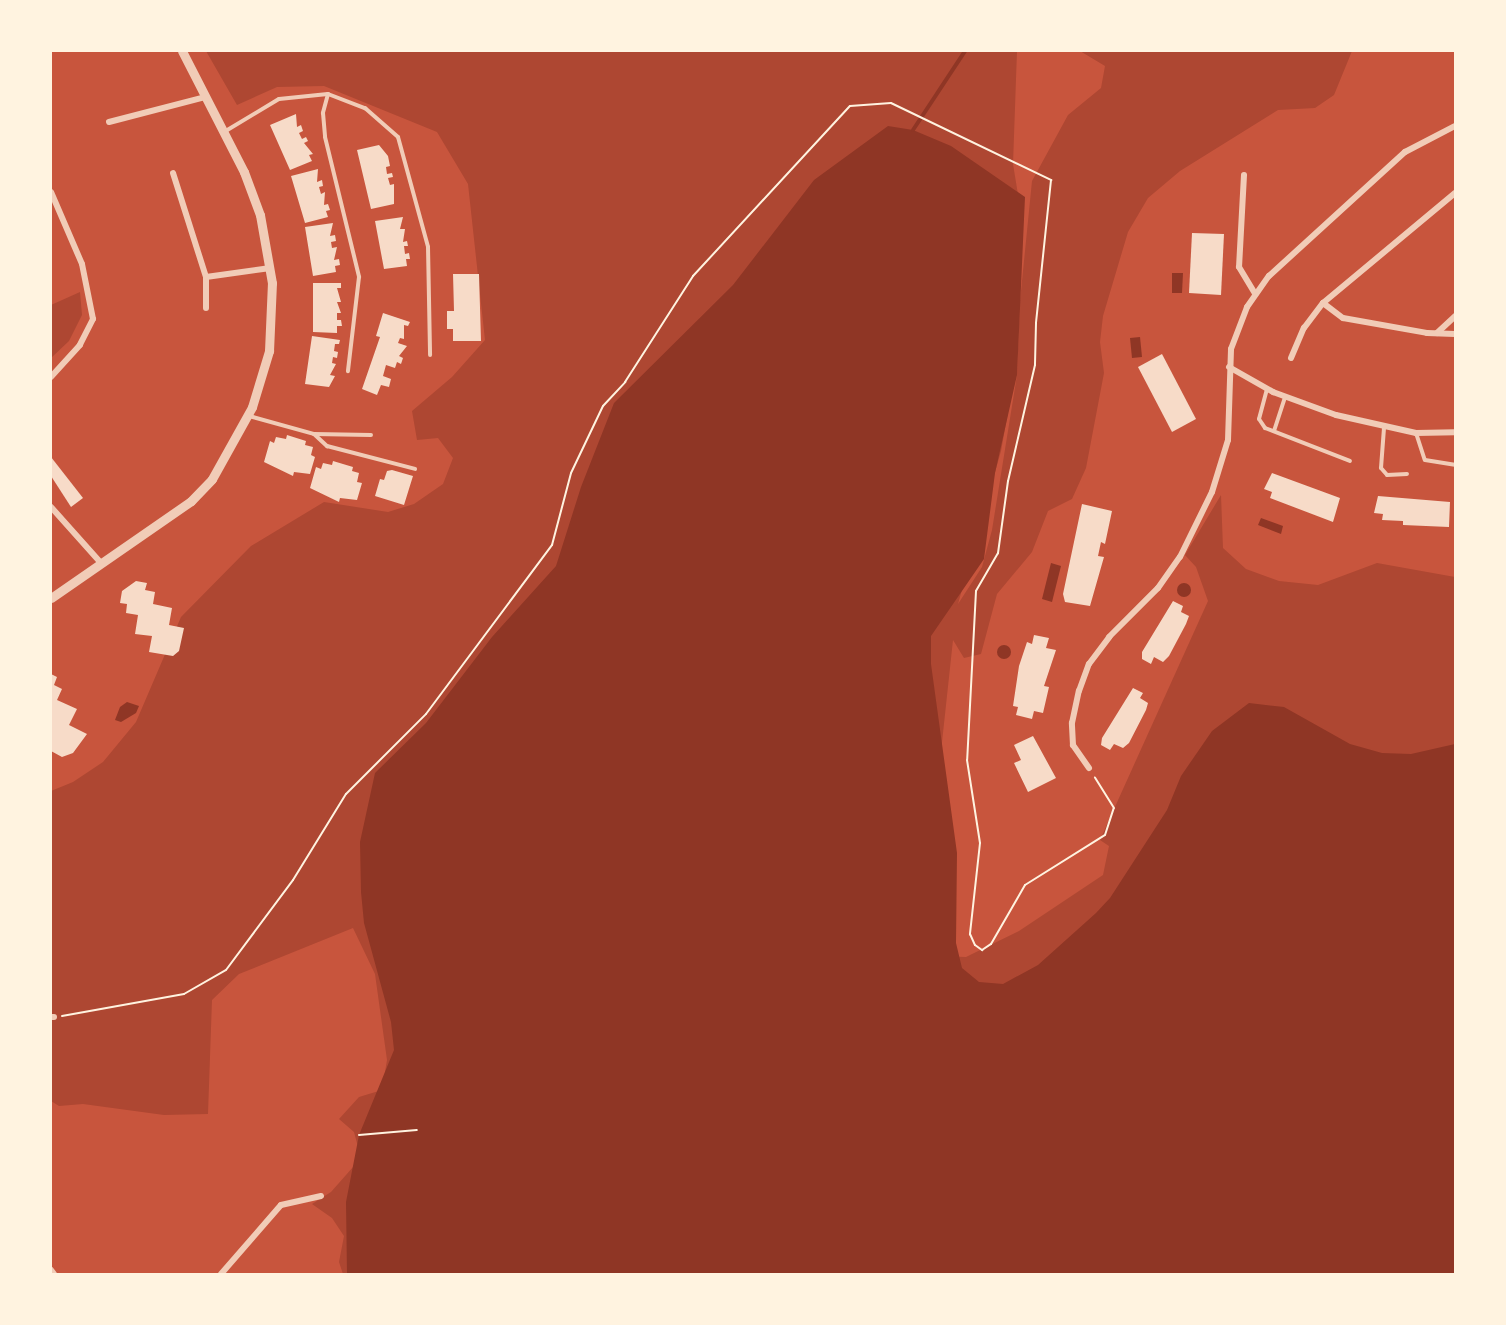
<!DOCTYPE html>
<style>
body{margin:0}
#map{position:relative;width:1506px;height:1325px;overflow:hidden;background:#c8553d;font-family:"IBM Plex Sans",sans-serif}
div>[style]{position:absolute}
.green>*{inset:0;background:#ae4732}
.water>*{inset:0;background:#8f3625}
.round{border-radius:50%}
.stream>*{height:4px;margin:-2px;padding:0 2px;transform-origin:2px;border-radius:2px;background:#8f3625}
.building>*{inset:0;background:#f7dbc8}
.path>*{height:2px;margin:-1px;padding:0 1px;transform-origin:1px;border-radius:1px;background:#fff3e0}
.service>*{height:4px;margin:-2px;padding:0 2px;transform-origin:2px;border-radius:2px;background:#f1ccb7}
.minor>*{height:6px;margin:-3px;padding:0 3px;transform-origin:3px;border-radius:3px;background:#f1ccb7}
.tertiary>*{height:9px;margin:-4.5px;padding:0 4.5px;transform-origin:4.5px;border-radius:4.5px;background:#f1ccb7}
span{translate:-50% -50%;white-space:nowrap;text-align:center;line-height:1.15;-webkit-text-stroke:5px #fff3e0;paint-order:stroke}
.frame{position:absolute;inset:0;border:52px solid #fff3e0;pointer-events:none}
</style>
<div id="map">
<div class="green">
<i style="clip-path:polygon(206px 51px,1017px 51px,1013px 164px,1023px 225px,1012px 390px,1001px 451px,958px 604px,982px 567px,992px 530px,1017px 375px,1020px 301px,1032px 181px,1068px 115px,1101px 88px,1105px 66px,1080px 51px,1352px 51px,1334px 95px,1315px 108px,1278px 110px,1180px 171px,1148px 198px,1128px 232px,1103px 316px,1100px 342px,1104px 373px,1086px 468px,1072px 499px,1048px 511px,1032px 552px,997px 594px,981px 654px,964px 658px,953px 640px,936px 798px,936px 956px,966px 957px,1019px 931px,1103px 875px,1109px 846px,1100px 840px,1208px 601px,1196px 567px,1185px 555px,1221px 495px,1223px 548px,1246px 569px,1279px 581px,1318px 585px,1377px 563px,1455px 577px,1455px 1274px,343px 1274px,339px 1262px,344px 1236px,332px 1218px,312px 1204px,331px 1192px,361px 1158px,354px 1132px,339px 1119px,359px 1097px,382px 1090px,387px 1060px,375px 974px,353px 928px,239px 974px,212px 1000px,208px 1114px,164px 1115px,83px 1104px,59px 1106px,51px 1101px,51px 791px,73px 782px,103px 762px,136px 722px,181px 617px,251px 546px,324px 502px,388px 512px,414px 504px,443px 484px,453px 458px,438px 438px,417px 440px,412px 411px,452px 377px,485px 340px,468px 184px,437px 132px,324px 86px,277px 87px,237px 105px)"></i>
<i style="clip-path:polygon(80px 292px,82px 315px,69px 341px,51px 358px,51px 305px)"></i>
</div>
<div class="water">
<i style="clip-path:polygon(888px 126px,913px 130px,951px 146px,1025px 197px,1017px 375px,995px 473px,984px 559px,931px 636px,931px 664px,957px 853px,956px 943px,962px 968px,979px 982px,1003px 984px,1038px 965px,1096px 913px,1110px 898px,1167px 810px,1181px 776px,1212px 731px,1249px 703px,1284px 707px,1350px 744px,1382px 753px,1411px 754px,1455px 744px,1455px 1274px,347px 1274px,346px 1202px,359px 1135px,394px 1050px,391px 1022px,364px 923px,361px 892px,360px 842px,375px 773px,426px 723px,492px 637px,556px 566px,581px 487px,614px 403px,733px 285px,814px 180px)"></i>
<i style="clip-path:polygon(1172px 273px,1183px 273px,1182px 293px,1172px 293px)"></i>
<i style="clip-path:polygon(1140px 337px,1142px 357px,1132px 358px,1130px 338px)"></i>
<i style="clip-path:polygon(1261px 518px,1283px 526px,1281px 534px,1258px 525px)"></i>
<i style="clip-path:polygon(1051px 563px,1061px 566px,1052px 602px,1042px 599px)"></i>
<i class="round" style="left:1177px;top:583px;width:14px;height:14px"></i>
<i class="round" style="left:997px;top:645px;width:14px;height:14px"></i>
<i style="clip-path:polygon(127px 702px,139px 706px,136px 713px,121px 722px,115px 720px,120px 707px)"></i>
</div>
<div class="stream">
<i style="left:913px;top:130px;width:95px;rotate:-56.6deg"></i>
</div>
<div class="building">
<i style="clip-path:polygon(296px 114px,297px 127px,301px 125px,303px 131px,299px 133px,302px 139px,306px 137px,308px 141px,304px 143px,313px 154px,309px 155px,312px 161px,290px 170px,270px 125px)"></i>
<i style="clip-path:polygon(379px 145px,388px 156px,390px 166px,386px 167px,387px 174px,392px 173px,393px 177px,388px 178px,390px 185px,394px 184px,394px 204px,371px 209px,357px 150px)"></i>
<i style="clip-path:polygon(318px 169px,317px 182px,322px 180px,323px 186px,319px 187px,321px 194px,325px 192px,324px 205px,328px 204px,330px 210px,326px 211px,328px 217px,305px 223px,291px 176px)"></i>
<i style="clip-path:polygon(403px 217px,400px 229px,405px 229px,403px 242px,407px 241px,408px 246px,404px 246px,405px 254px,409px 253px,410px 259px,406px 259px,407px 266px,384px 269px,375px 221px)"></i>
<i style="clip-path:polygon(333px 223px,330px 236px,335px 235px,336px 241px,331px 242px,332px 248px,337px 247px,334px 260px,339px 259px,340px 265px,335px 266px,336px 272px,313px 276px,305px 227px)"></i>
<i style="clip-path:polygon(1192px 233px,1224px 234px,1221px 295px,1189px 293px)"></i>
<i style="clip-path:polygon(453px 274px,479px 274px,481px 341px,453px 341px,453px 329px,447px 329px,447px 311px,454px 311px)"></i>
<i style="clip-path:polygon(313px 283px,341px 283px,341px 288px,337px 288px,341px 302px,337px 302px,341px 313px,337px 313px,337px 320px,341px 320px,342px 326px,337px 326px,337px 333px,313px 332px)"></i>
<i style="clip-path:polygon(383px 313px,410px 322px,408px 326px,404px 325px,404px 339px,400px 338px,398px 343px,407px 346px,399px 356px,403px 358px,401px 364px,397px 362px,395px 368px,386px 365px,383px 376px,391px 379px,389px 387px,381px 385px,377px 395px,362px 389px,380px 337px,376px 336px)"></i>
<i style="clip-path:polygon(312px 336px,340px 340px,339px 344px,335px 344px,334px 351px,338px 352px,337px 358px,333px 357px,332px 363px,336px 364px,330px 375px,335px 376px,329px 387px,305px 384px)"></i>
<i style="clip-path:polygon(1162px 354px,1196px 419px,1172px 432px,1138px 367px)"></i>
<i style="clip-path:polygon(287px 435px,306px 441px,305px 445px,313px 447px,311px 455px,315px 457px,310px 474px,294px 472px,293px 476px,264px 462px,270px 441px,274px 443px,276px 437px,286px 439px)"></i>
<i style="clip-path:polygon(51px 457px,83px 498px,71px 507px,51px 476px)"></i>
<i style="clip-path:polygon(333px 461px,353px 467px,352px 471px,359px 473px,357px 482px,362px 483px,357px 500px,340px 498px,339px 502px,310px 488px,316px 467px,321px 469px,323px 463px,332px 465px)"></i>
<i style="clip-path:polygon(392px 470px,413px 476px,404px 505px,375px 496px,380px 479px,384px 480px,387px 471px)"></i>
<i style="clip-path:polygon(1272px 473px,1340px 498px,1333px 522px,1270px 498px,1272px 492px,1264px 489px)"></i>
<i style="clip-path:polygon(1378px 496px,1450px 502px,1449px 527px,1403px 525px,1403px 521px,1382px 520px,1383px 514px,1374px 513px)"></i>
<i style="clip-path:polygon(1082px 504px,1112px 511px,1105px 544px,1101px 542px,1098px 556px,1104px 557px,1090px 606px,1065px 602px,1063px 594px)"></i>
<i style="clip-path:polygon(136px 581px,147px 583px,145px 590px,155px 592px,153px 604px,172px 608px,169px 625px,184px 628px,179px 651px,173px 656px,149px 652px,152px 636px,135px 634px,138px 615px,126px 613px,127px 604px,120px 603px,122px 591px)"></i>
<i style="clip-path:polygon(1173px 601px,1183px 606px,1181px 612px,1189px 616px,1186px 624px,1169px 656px,1163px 662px,1154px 657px,1151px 664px,1142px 659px,1142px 652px)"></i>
<i style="clip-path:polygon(1034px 635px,1049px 638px,1046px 648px,1056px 650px,1044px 686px,1049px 687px,1043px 713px,1034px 711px,1032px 719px,1016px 715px,1018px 707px,1013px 706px,1019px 666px,1027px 642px,1032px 644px)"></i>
<i style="clip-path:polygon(51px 674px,57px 677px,54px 685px,62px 689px,57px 700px,77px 709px,69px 725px,87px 734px,73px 753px,62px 757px,51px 751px)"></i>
<i style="clip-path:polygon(1133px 688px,1143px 693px,1140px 698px,1148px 703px,1146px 710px,1129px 743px,1123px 748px,1114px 744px,1110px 750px,1101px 745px,1102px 738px)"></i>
<i style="clip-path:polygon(1033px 736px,1056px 778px,1028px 792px,1014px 763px,1021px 760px,1014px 745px)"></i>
</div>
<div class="path">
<i style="left:62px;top:1016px;width:124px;rotate:-10.2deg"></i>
<i style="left:184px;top:994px;width:48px;rotate:-29.7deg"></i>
<i style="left:226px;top:970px;width:112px;rotate:-53.3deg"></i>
<i style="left:293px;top:880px;width:101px;rotate:-58.4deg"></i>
<i style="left:346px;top:794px;width:113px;rotate:-45deg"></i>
<i style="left:426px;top:714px;width:211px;rotate:-53.3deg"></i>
<i style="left:552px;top:545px;width:74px;rotate:-75.2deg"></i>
<i style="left:571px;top:473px;width:74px;rotate:-64.5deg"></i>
<i style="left:603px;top:406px;width:33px;rotate:-47deg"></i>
<i style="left:625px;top:382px;width:126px;rotate:-57.3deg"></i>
<i style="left:693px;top:276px;width:231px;rotate:-47.3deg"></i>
<i style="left:850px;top:106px;width:41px;rotate:-4.2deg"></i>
<i style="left:891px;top:103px;width:178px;rotate:25.7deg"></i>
<i style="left:1051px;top:180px;width:144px;rotate:96deg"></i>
<i style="left:1036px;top:323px;width:42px;rotate:91.4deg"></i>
<i style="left:1035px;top:365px;width:119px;rotate:103.1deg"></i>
<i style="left:1008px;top:481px;width:73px;rotate:97.9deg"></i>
<i style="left:998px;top:553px;width:44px;rotate:120.1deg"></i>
<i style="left:976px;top:591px;width:169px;rotate:93deg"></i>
<i style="left:967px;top:760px;width:84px;rotate:81.1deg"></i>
<i style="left:980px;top:843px;width:92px;rotate:96.3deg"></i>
<i style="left:970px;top:934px;width:12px;rotate:66deg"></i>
<i style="left:975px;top:945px;width:9px;rotate:36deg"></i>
<i style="left:982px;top:950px;width:11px;rotate:-34deg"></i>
<i style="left:991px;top:944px;width:68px;rotate:-60deg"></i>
<i style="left:1025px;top:885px;width:94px;rotate:-32deg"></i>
<i style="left:1105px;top:835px;width:28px;rotate:-72deg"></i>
<i style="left:1114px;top:808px;width:36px;rotate:-122deg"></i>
<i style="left:359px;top:1135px;width:58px;rotate:-4.9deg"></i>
</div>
<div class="service">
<i style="left:328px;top:94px;width:20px;rotate:105deg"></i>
<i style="left:323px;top:113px;width:24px;rotate:85deg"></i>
<i style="left:325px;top:137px;width:144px;rotate:76.3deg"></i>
<i style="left:359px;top:277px;width:95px;rotate:96.7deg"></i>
<i style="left:224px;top:132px;width:64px;rotate:-31deg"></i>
<i style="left:279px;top:99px;width:49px;rotate:-5.8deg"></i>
<i style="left:328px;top:94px;width:40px;rotate:21deg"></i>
<i style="left:365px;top:108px;width:44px;rotate:41.3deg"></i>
<i style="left:398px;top:137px;width:114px;rotate:74.7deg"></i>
<i style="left:428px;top:247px;width:108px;rotate:88.9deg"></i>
<i style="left:1267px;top:389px;width:31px;rotate:105deg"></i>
<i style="left:1259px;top:419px;width:11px;rotate:56deg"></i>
<i style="left:1265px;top:428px;width:91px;rotate:21.2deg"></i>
<i style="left:249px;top:416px;width:67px;rotate:15.5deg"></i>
<i style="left:314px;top:434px;width:57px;rotate:1deg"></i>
<i style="left:1384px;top:428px;width:40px;rotate:94.3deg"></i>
<i style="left:1381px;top:468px;width:9px;rotate:49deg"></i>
<i style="left:1387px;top:475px;width:20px;rotate:-3deg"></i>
<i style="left:1274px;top:431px;width:36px;rotate:-72deg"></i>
<i style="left:1416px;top:433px;width:28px;rotate:72deg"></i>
<i style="left:1425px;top:460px;width:30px;rotate:9deg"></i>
<i style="left:314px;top:434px;width:18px;rotate:43deg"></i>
<i style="left:327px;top:446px;width:91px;rotate:14.6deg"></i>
</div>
<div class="minor">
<i style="left:109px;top:122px;width:100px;rotate:-14.5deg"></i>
<i style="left:173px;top:173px;width:109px;rotate:72.4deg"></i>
<i style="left:206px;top:277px;width:31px;rotate:90deg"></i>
<i style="left:1244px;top:175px;width:92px;rotate:93.1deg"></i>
<i style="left:1239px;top:267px;width:31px;rotate:59deg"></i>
<i style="left:51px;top:192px;width:78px;rotate:66.7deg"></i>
<i style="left:82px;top:264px;width:56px;rotate:78.7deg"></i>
<i style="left:93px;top:319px;width:29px;rotate:117deg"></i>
<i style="left:80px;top:345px;width:43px;rotate:132.2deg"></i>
<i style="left:206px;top:277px;width:65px;rotate:-8deg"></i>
<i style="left:1323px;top:303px;width:25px;rotate:37deg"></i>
<i style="left:1343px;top:318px;width:85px;rotate:10.1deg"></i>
<i style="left:1427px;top:333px;width:28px;rotate:2deg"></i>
<i style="left:1437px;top:333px;width:25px;rotate:-43deg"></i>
<i style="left:1291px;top:358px;width:33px;rotate:-67deg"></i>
<i style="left:1304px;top:328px;width:31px;rotate:-53deg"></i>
<i style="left:1323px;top:303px;width:172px;rotate:-39.8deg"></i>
<i style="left:1229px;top:367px;width:51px;rotate:29.6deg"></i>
<i style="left:1273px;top:392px;width:67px;rotate:20.1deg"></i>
<i style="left:1336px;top:415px;width:82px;rotate:12.7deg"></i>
<i style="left:1416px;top:433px;width:39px;rotate:-1deg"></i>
<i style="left:51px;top:507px;width:76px;rotate:48.2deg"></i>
<i style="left:1089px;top:768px;width:28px;rotate:-125deg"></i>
<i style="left:1073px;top:745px;width:22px;rotate:-93deg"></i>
<i style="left:1072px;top:723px;width:33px;rotate:-78deg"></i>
<i style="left:1079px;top:691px;width:29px;rotate:-70deg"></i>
<i style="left:1089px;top:664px;width:34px;rotate:-53deg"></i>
<i style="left:1109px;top:637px;width:69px;rotate:-45deg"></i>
<i style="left:1158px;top:588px;width:38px;rotate:-55deg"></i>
<i style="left:1180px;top:557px;width:72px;rotate:-63.8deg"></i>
<i style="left:1212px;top:492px;width:54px;rotate:-72.9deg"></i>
<i style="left:1228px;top:440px;width:91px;rotate:-88.1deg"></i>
<i style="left:1231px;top:349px;width:45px;rotate:-69.1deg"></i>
<i style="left:1247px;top:307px;width:38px;rotate:-55deg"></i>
<i style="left:1269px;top:276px;width:184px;rotate:-42.4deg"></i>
<i style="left:1405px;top:152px;width:56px;rotate:-27.5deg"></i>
<i style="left:51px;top:1017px;width:3px"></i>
<i style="left:51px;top:1270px;width:5px;rotate:53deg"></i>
<i style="left:221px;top:1274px;width:91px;rotate:-49deg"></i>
<i style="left:281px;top:1205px;width:41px;rotate:-12.7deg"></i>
</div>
<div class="tertiary">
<i style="left:51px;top:598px;width:170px;rotate:-34.7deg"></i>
<i style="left:191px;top:501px;width:30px;rotate:-46deg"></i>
<i style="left:212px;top:479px;width:82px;rotate:-60.9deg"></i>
<i style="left:252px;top:407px;width:59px;rotate:-73.1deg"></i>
<i style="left:269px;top:351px;width:68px;rotate:-87.5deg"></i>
<i style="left:272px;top:283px;width:69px;rotate:-100deg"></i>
<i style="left:260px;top:215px;width:46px;rotate:-110.4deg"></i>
<i style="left:244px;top:172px;width:136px;rotate:-117.1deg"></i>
</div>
<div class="frame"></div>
</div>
